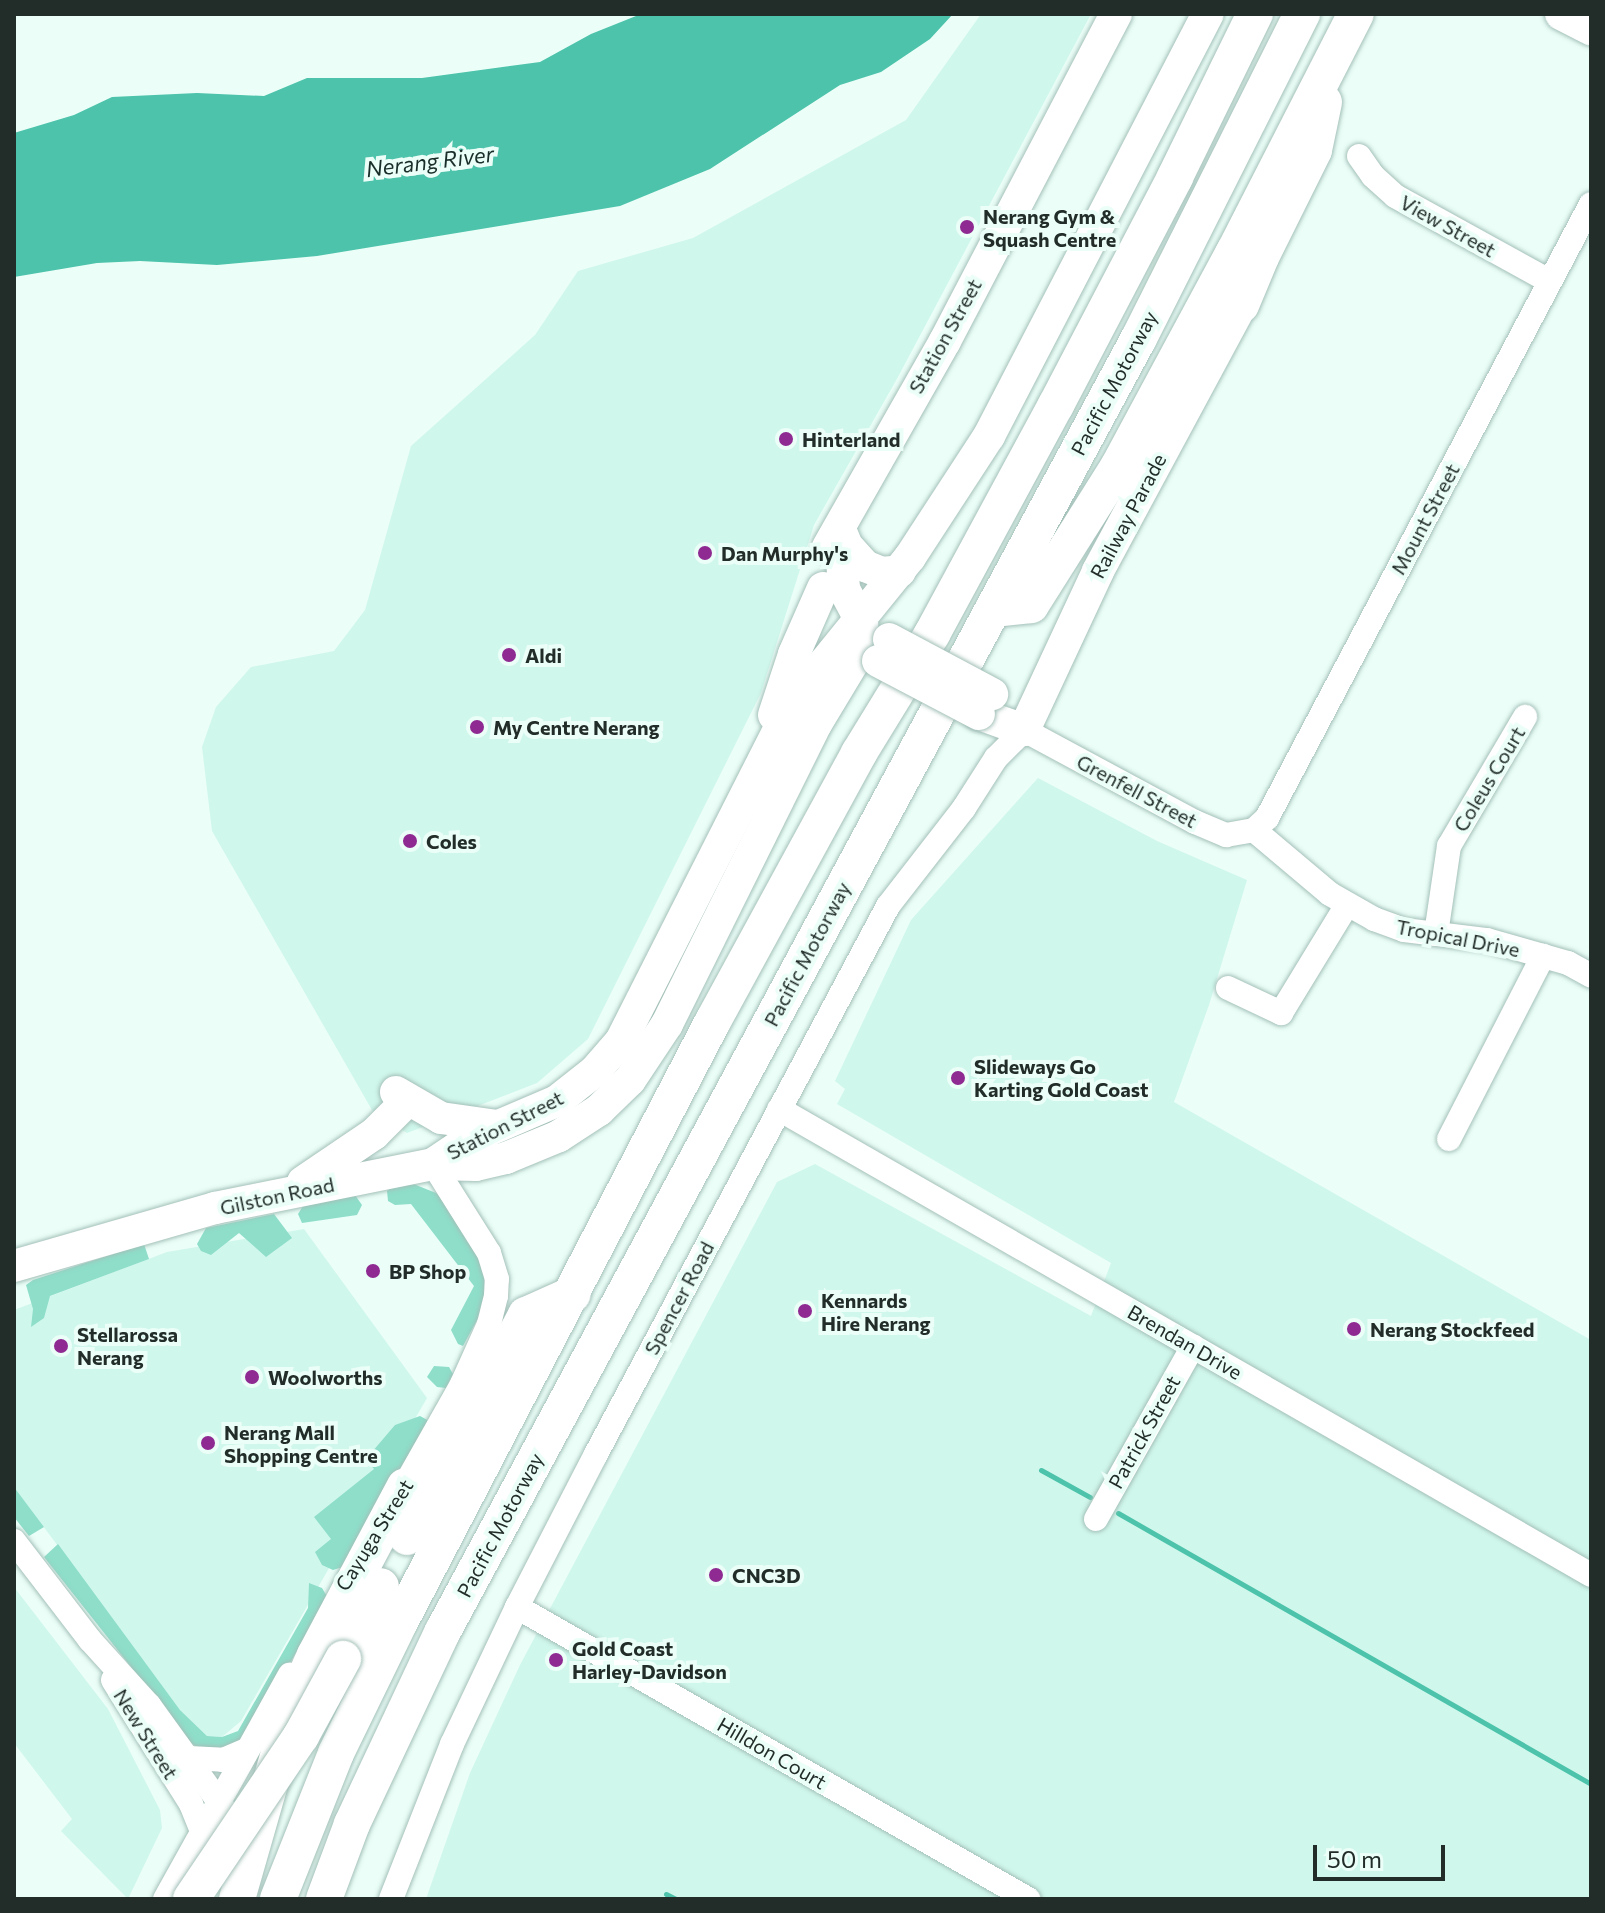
<!DOCTYPE html>
<style>
body{margin:0}
#map{position:relative;width:1605px;height:1913px;overflow:hidden;background:#ebfef8;font-family:Commissioner,sans-serif}
div>[style]{position:absolute}
.built>*{inset:0;background:#d0f7ec}
.green>*{inset:0;background:#8edeca}
.water>*{inset:0;background:#4cc3aa}
.stream>*{height:5px;margin:-2.5px;padding:0 2.5px;transform-origin:2.5px;border-radius:2.5px;background:#4cc3aa}
.roads{filter:drop-shadow(0 0 2px #a3c0b8) drop-shadow(0 0 2px #a3c0b8)}
.minor>*{height:24px;margin:-12px;padding:0 12px;transform-origin:12px;border-radius:12px;background:#fff}
.major>*{height:32px;margin:-16px;padding:0 16px;transform-origin:16px;border-radius:16px;background:#fff}
.highway>*{height:36px;margin:-18px;padding:0 18px;transform-origin:18px;border-radius:18px;background:#fff}
.bridges{filter:drop-shadow(0 0 2px #a3c0b8) drop-shadow(0 0 2px #a3c0b8)}
.major-bridge>*{height:32px;margin:-16px;padding:0 16px;transform-origin:16px;border-radius:16px;background:#fff}
.highway-bridge>*{height:36px;margin:-18px;padding:0 18px;transform-origin:18px;border-radius:18px;background:#fff}
.dots>*{width:22px;height:22px;translate:-50% -50%;box-sizing:border-box;border:4px solid #ebfef8;border-radius:50%}
span{translate:-50% -50%;white-space:nowrap;text-align:center;line-height:1.15;-webkit-text-stroke:8px #ebfef8;paint-order:stroke}
.poi-label{font-size:20px;color:#222d2a;font-weight:700}
.left{translate:0 -50%;text-align:left}
.street-label{font-size:20px;color:#222d2a}
.water-label{font-size:22px;color:#192e29;font-style:italic}
.frame{position:absolute;inset:0;border:16px solid #222d2a;pointer-events:none}
.scale{position:absolute;left:1313px;top:1845px;width:132px;height:36px;box-sizing:border-box;border:4px solid #222d2a;border-top:0;padding-left:10px;font-size:24px;line-height:28px;white-space:nowrap;color:#222d2a;-webkit-text-stroke:6px #ebfef8;paint-order:stroke}
</style>
<div id="map">
<div class="built">
<i style="clip-path:polygon(981px 14px,1091px 14px,898px 377px,814px 525px,761px 693px,588px 1039px,537px 1083px,407px 1133px,372px 1110px,212px 831px,202px 747px,216px 707px,251px 667px,334px 651px,365px 610px,411px 446px,535px 335px,578px 271px,693px 238px,906px 120px)"></i>
<i style="clip-path:polygon(1038px 778px,1157px 841px,1247px 880px,1209px 1005px,1174px 1102px,1591px 1340px,1591px 1899px,426px 1899px,470px 1773px,520px 1665px,777px 1182px,815px 1164px,1091px 1316px,1111px 1263px,837px 1104px,845px 1089px,835px 1081px,911px 920px)"></i>
<i style="clip-path:polygon(304px 1229px,427px 1398px,241px 1721px,222px 1737px,207px 1736px,180px 1710px,14px 1487px,14px 1310px,167px 1252px)"></i>
<i style="clip-path:polygon(14px 1587px,108px 1709px,160px 1810px,162px 1828px,128px 1899px,61px 1831px,72px 1819px,14px 1743px)"></i>
</div>
<div class="green">
<i style="clip-path:polygon(411px 1183px,436px 1193px,445px 1201px,475px 1248px,484px 1278px,484px 1307px,463px 1346px,458px 1344px,451px 1330px,474px 1286px,411px 1204px,395px 1205px,388px 1201px,387px 1191px,392px 1186px)"></i>
<i style="clip-path:polygon(355px 1195px,362px 1205px,357px 1215px,302px 1223px,298px 1214px,303px 1206px)"></i>
<i style="clip-path:polygon(274px 1214px,292px 1238px,266px 1257px,239px 1233px,211px 1255px,201px 1251px,197px 1244px,206px 1228px)"></i>
<i style="clip-path:polygon(144px 1244px,149px 1259px,50px 1296px,44px 1318px,31px 1327px,33px 1309px,26px 1285px,33px 1280px)"></i>
<i style="clip-path:polygon(434px 1366px,449px 1367px,453px 1374px,446px 1388px,437px 1387px,427px 1377px)"></i>
<i style="clip-path:polygon(420px 1416px,431px 1422px,346px 1566px,333px 1570px,322px 1565px,315px 1552px,331px 1539px,314px 1517px,374px 1469px,366px 1459px,395px 1425px)"></i>
<i style="clip-path:polygon(14px 1487px,44px 1527px,29px 1536px,14px 1517px)"></i>
<i style="clip-path:polygon(58px 1544px,180px 1710px,207px 1736px,222px 1737px,238px 1731px,308px 1608px,309px 1583px,322px 1588px,328px 1598px,246px 1738px,234px 1749px,200px 1748px,192px 1744px,44px 1557px)"></i>
</div>
<div class="water">
<i style="clip-path:polygon(641px 14px,953px 14px,930px 39px,881px 72px,840px 85px,710px 169px,620px 206px,317px 256px,217px 265px,140px 261px,97px 263px,14px 277px,14px 133px,74px 115px,112px 97px,197px 93px,264px 96px,307px 78px,422px 78px,540px 62px,591px 34px)"></i>
</div>
<div class="stream">
<i style="left:1041px;top:1470px;width:56px;rotate:28.9deg"></i>
<i style="left:1118px;top:1513px;width:545px;rotate:29.81deg"></i>
<i style="left:666px;top:1894px;width:11px;rotate:27deg"></i>
</div>
<div class="roads">
<div class="minor">
<i style="left:1359px;top:156px;width:24px;rotate:55deg"></i>
<i style="left:1373px;top:176px;width:30px;rotate:42deg"></i>
<i style="left:1395px;top:196px;width:176px;rotate:28.9deg"></i>
<i style="left:1254px;top:830px;width:18px;rotate:-43deg"></i>
<i style="left:1267px;top:818px;width:694px;rotate:-62.18deg"></i>
<i style="left:1254px;top:830px;width:99px;rotate:40.1deg"></i>
<i style="left:1330px;top:894px;width:51px;rotate:29.6deg"></i>
<i style="left:1374px;top:919px;width:32px;rotate:20deg"></i>
<i style="left:1404px;top:930px;width:84px;rotate:6.9deg"></i>
<i style="left:1487px;top:940px;width:84px;rotate:15.9deg"></i>
<i style="left:1568px;top:963px;width:26px;rotate:29deg"></i>
<i style="left:1436px;top:934px;width:89px;rotate:-81.6deg"></i>
<i style="left:1449px;top:846px;width:150px;rotate:-59.5deg"></i>
<i style="left:1228px;top:988px;width:59px;rotate:25.3deg"></i>
<i style="left:1281px;top:1013px;width:127px;rotate:-58.6deg"></i>
<i style="left:779px;top:1109px;width:936px;rotate:29.85deg"></i>
<i style="left:1449px;top:1139px;width:206px;rotate:-62.8deg"></i>
<i style="left:397px;top:1499px;width:132px;rotate:-60.5deg"></i>
<i style="left:462px;top:1384px;width:66px;rotate:-65.8deg"></i>
<i style="left:489px;top:1324px;width:29px;rotate:-76deg"></i>
<i style="left:496px;top:1296px;width:17px;rotate:-87deg"></i>
<i style="left:497px;top:1279px;width:27px;rotate:-107deg"></i>
<i style="left:489px;top:1253px;width:105px;rotate:-122.2deg"></i>
<i style="left:1096px;top:1519px;width:198px;rotate:-60.7deg"></i>
<i style="left:14px;top:1541px;width:125px;rotate:52.5deg"></i>
<i style="left:90px;top:1640px;width:88px;rotate:47.8deg"></i>
<i style="left:149px;top:1705px;width:128px;rotate:54.2deg"></i>
<i style="left:517px;top:1607px;width:589px;rotate:29.74deg"></i>
<i style="left:113px;top:1680px;width:146px;rotate:57.8deg"></i>
<i style="left:191px;top:1804px;width:37px;rotate:68deg"></i>
<i style="left:189px;top:1758px;width:34px;rotate:3deg"></i>
<i style="left:223px;top:1760px;width:26px;rotate:-23deg"></i>
<i style="left:165px;top:1899px;width:257px;rotate:-60.9deg"></i>
<i style="left:391px;top:1899px;width:167px;rotate:-68.5deg"></i>
<i style="left:452px;top:1744px;width:152px;rotate:-64.6deg"></i>
<i style="left:517px;top:1607px;width:172px;rotate:-62.7deg"></i>
<i style="left:596px;top:1454px;width:621px;rotate:-61.95deg"></i>
<i style="left:888px;top:906px;width:124px;rotate:-52.2deg"></i>
<i style="left:964px;top:808px;width:59px;rotate:-57.4deg"></i>
<i style="left:996px;top:758px;width:40px;rotate:-45deg"></i>
<i style="left:1024px;top:730px;width:194px;rotate:28.3deg"></i>
<i style="left:1195px;top:822px;width:34px;rotate:23deg"></i>
<i style="left:1226px;top:835px;width:28px;rotate:-10deg"></i>
</div>
<div class="major">
<i style="left:1561px;top:14px;width:34px;rotate:27deg"></i>
<i style="left:840px;top:529px;width:18px;rotate:68deg"></i>
<i style="left:847px;top:546px;width:27px;rotate:48deg"></i>
<i style="left:865px;top:566px;width:18px;rotate:22deg"></i>
<i style="left:882px;top:573px;width:18px;rotate:-6deg"></i>
<i style="left:828px;top:547px;width:237px;rotate:-60.4deg"></i>
<i style="left:945px;top:341px;width:369px;rotate:-62.4deg"></i>
<i style="left:979px;top:714px;width:48px;rotate:19.6deg"></i>
<i style="left:774px;top:715px;width:64px;rotate:-71.8deg"></i>
<i style="left:794px;top:654px;width:72px;rotate:-66.3deg"></i>
<i style="left:1024px;top:730px;width:175px;rotate:-65deg"></i>
<i style="left:1098px;top:571px;width:302px;rotate:-61.7deg"></i>
<i style="left:396px;top:1092px;width:52px;rotate:30deg"></i>
<i style="left:441px;top:1118px;width:57px;rotate:8.1deg"></i>
<i style="left:433px;top:1164px;width:48px;rotate:-34deg"></i>
<i style="left:473px;top:1137px;width:91px;rotate:-23.2deg"></i>
<i style="left:557px;top:1101px;width:48px;rotate:-38.3deg"></i>
<i style="left:595px;top:1071px;width:40px;rotate:-49deg"></i>
<i style="left:621px;top:1041px;width:352px;rotate:-63.1deg"></i>
<i style="left:780px;top:727px;width:79px;rotate:-55.3deg"></i>
<i style="left:825px;top:662px;width:135px;rotate:-51deg"></i>
<i style="left:910px;top:557px;width:145px;rotate:-56.9deg"></i>
<i style="left:989px;top:436px;width:475px;rotate:-62.6deg"></i>
<i style="left:303px;top:1182px;width:86px;rotate:-34.1deg"></i>
<i style="left:374px;top:1134px;width:41px;rotate:-45deg"></i>
<i style="left:14px;top:1266px;width:209px;rotate:-16.1deg"></i>
<i style="left:215px;top:1208px;width:222px;rotate:-11.4deg"></i>
<i style="left:433px;top:1164px;width:43px;rotate:1.3deg"></i>
<i style="left:476px;top:1165px;width:31px;rotate:-13deg"></i>
<i style="left:506px;top:1158px;width:57px;rotate:-22.5deg"></i>
<i style="left:559px;top:1136px;width:48px;rotate:-33deg"></i>
<i style="left:599px;top:1110px;width:43px;rotate:-44.1deg"></i>
<i style="left:630px;top:1080px;width:67px;rotate:-56.5deg"></i>
<i style="left:667px;top:1024px;width:335px;rotate:-63.6deg"></i>
<i style="left:816px;top:724px;width:91px;rotate:-58.9deg"></i>
<i style="left:863px;top:646px;width:23px;rotate:-92deg"></i>
<i style="left:862px;top:623px;width:38px;rotate:-118deg"></i>
<i style="left:844px;top:589px;width:60px;rotate:-93.8deg"></i>
</div>
<div class="highway">
<i style="left:1241px;top:305px;width:52px;rotate:-67.4deg"></i>
<i style="left:1261px;top:257px;width:119px;rotate:-63.6deg"></i>
<i style="left:1314px;top:150px;width:49px;rotate:-78.2deg"></i>
<i style="left:993px;top:609px;width:38px;rotate:-6deg"></i>
<i style="left:1031px;top:605px;width:163px;rotate:-57.8deg"></i>
<i style="left:1118px;top:467px;width:244px;rotate:-61.7deg"></i>
<i style="left:1234px;top:252px;width:267px;rotate:-62.9deg"></i>
<i style="left:407px;top:1537px;width:252px;rotate:-61.8deg"></i>
<i style="left:526px;top:1315px;width:51px;rotate:-24.1deg"></i>
<i style="left:343px;top:1659px;width:82px;rotate:-62.5deg"></i>
<i style="left:237px;top:1899px;width:203px;rotate:-74deg"></i>
<i style="left:293px;top:1704px;width:54px;rotate:-65.8deg"></i>
<i style="left:315px;top:1655px;width:191px;rotate:-62deg"></i>
<i style="left:278px;top:1899px;width:157px;rotate:-68.3deg"></i>
<i style="left:336px;top:1753px;width:148px;rotate:-64deg"></i>
<i style="left:401px;top:1620px;width:675px;rotate:-62.49deg"></i>
<i style="left:713px;top:1021px;width:305px;rotate:-61.4deg"></i>
<i style="left:859px;top:753px;width:140px;rotate:-58.5deg"></i>
<i style="left:932px;top:634px;width:260px;rotate:-61.6deg"></i>
<i style="left:1056px;top:405px;width:257px;rotate:-62.4deg"></i>
<i style="left:1175px;top:177px;width:182px;rotate:-63.9deg"></i>
<i style="left:324px;top:1899px;width:80px;rotate:-69.5deg"></i>
<i style="left:352px;top:1824px;width:213px;rotate:-64.8deg"></i>
<i style="left:443px;top:1631px;width:1468px;rotate:-61.71deg"></i>
<i style="left:1139px;top:338px;width:363px;rotate:-63.3deg"></i>
</div>
</div>
<div class="bridges">
<div class="major-bridge">
<i style="left:889px;top:639px;width:117px;rotate:28.1deg"></i>
<i style="left:878px;top:661px;width:114px;rotate:27.7deg"></i>
</div>
<div class="highway-bridge">
<i style="left:191px;top:1899px;width:197px;rotate:-56deg"></i>
<i style="left:301px;top:1736px;width:88px;rotate:-61.4deg"></i>
</div>
</div>
<div class="dots">
<i style="left:967px;top:227px;background:#8e2a91"></i>
<i style="left:786px;top:439px;background:#8e2a91"></i>
<i style="left:705px;top:553px;background:#8e2a91"></i>
<i style="left:509px;top:655px;background:#8e2a91"></i>
<i style="left:477px;top:727px;background:#8e2a91"></i>
<i style="left:410px;top:841px;background:#8e2a91"></i>
<i style="left:958px;top:1078px;background:#8e2a91"></i>
<i style="left:373px;top:1271px;background:#8e2a91"></i>
<i style="left:805px;top:1311px;background:#8e2a91"></i>
<i style="left:1354px;top:1329px;background:#8e2a91"></i>
<i style="left:61px;top:1346px;background:#8e2a91"></i>
<i style="left:252px;top:1377px;background:#8e2a91"></i>
<i style="left:208px;top:1443px;background:#8e2a91"></i>
<i style="left:716px;top:1575px;background:#8e2a91"></i>
<i style="left:556px;top:1660px;background:#8e2a91"></i>
</div>
<div class="poi-label">
<span class="left" style="left:983px;top:228px">Nerang Gym &amp;<br>Squash Centre</span>
<span class="left" style="left:802px;top:439px">Hinterland</span>
<span class="left" style="left:721px;top:553px">Dan Murphy's</span>
<span class="left" style="left:525px;top:655px">Aldi</span>
<span class="left" style="left:493px;top:727px">My Centre Nerang</span>
<span class="left" style="left:426px;top:841px">Coles</span>
<span class="left" style="left:974px;top:1078px">Slideways Go<br>Karting Gold Coast</span>
<span class="left" style="left:389px;top:1271px">BP Shop</span>
<span class="left" style="left:821px;top:1312px">Kennards<br>Hire Nerang</span>
<span class="left" style="left:1370px;top:1329px">Nerang Stockfeed</span>
<span class="left" style="left:77px;top:1346px">Stellarossa<br>Nerang</span>
<span class="left" style="left:268px;top:1377px">Woolworths</span>
<span class="left" style="left:224px;top:1444px">Nerang Mall<br>Shopping Centre</span>
<span class="left" style="left:732px;top:1575px">CNC3D</span>
<span class="left" style="left:572px;top:1660px">Gold Coast<br>Harley-Davidson</span>
</div>
<div class="street-label">
<span style="left:1448px;top:226px;rotate:29deg">View Street</span>
<span style="left:945px;top:336px;rotate:-61deg">Station Street</span>
<span style="left:1114px;top:383px;rotate:-62deg">Pacific Motorway</span>
<span style="left:1128px;top:516px;rotate:-62deg">Railway Parade</span>
<span style="left:1425px;top:519px;rotate:-62deg">Mount Street</span>
<span style="left:1489px;top:779px;rotate:-59deg">Coleus Court</span>
<span style="left:1137px;top:791px;rotate:28deg">Grenfell Street</span>
<span style="left:1458px;top:938px;rotate:11deg">Tropical Drive</span>
<span style="left:807px;top:954px;rotate:-62deg">Pacific Motorway</span>
<span style="left:505px;top:1125px;rotate:-27deg">Station Street</span>
<span style="left:277px;top:1196px;rotate:-12deg">Gilston Road</span>
<span style="left:679px;top:1298px;rotate:-62deg">Spencer Road</span>
<span style="left:1185px;top:1342px;rotate:30deg">Brendan Drive</span>
<span style="left:1144px;top:1432px;rotate:-61deg">Patrick Street</span>
<span style="left:500px;top:1525px;rotate:-62deg">Pacific Motorway</span>
<span style="left:374px;top:1535px;rotate:-58deg">Cayuga Street</span>
<span style="left:146px;top:1734px;rotate:58deg">New Street</span>
<span style="left:772px;top:1753px;rotate:30deg">Hilldon Court</span>
</div>
<div class="water-label">
<span style="left:430px;top:161px;rotate:-7deg">Nerang River</span>
</div>
<div class="frame"></div>
<div class="scale">50 m</div>
</div>
